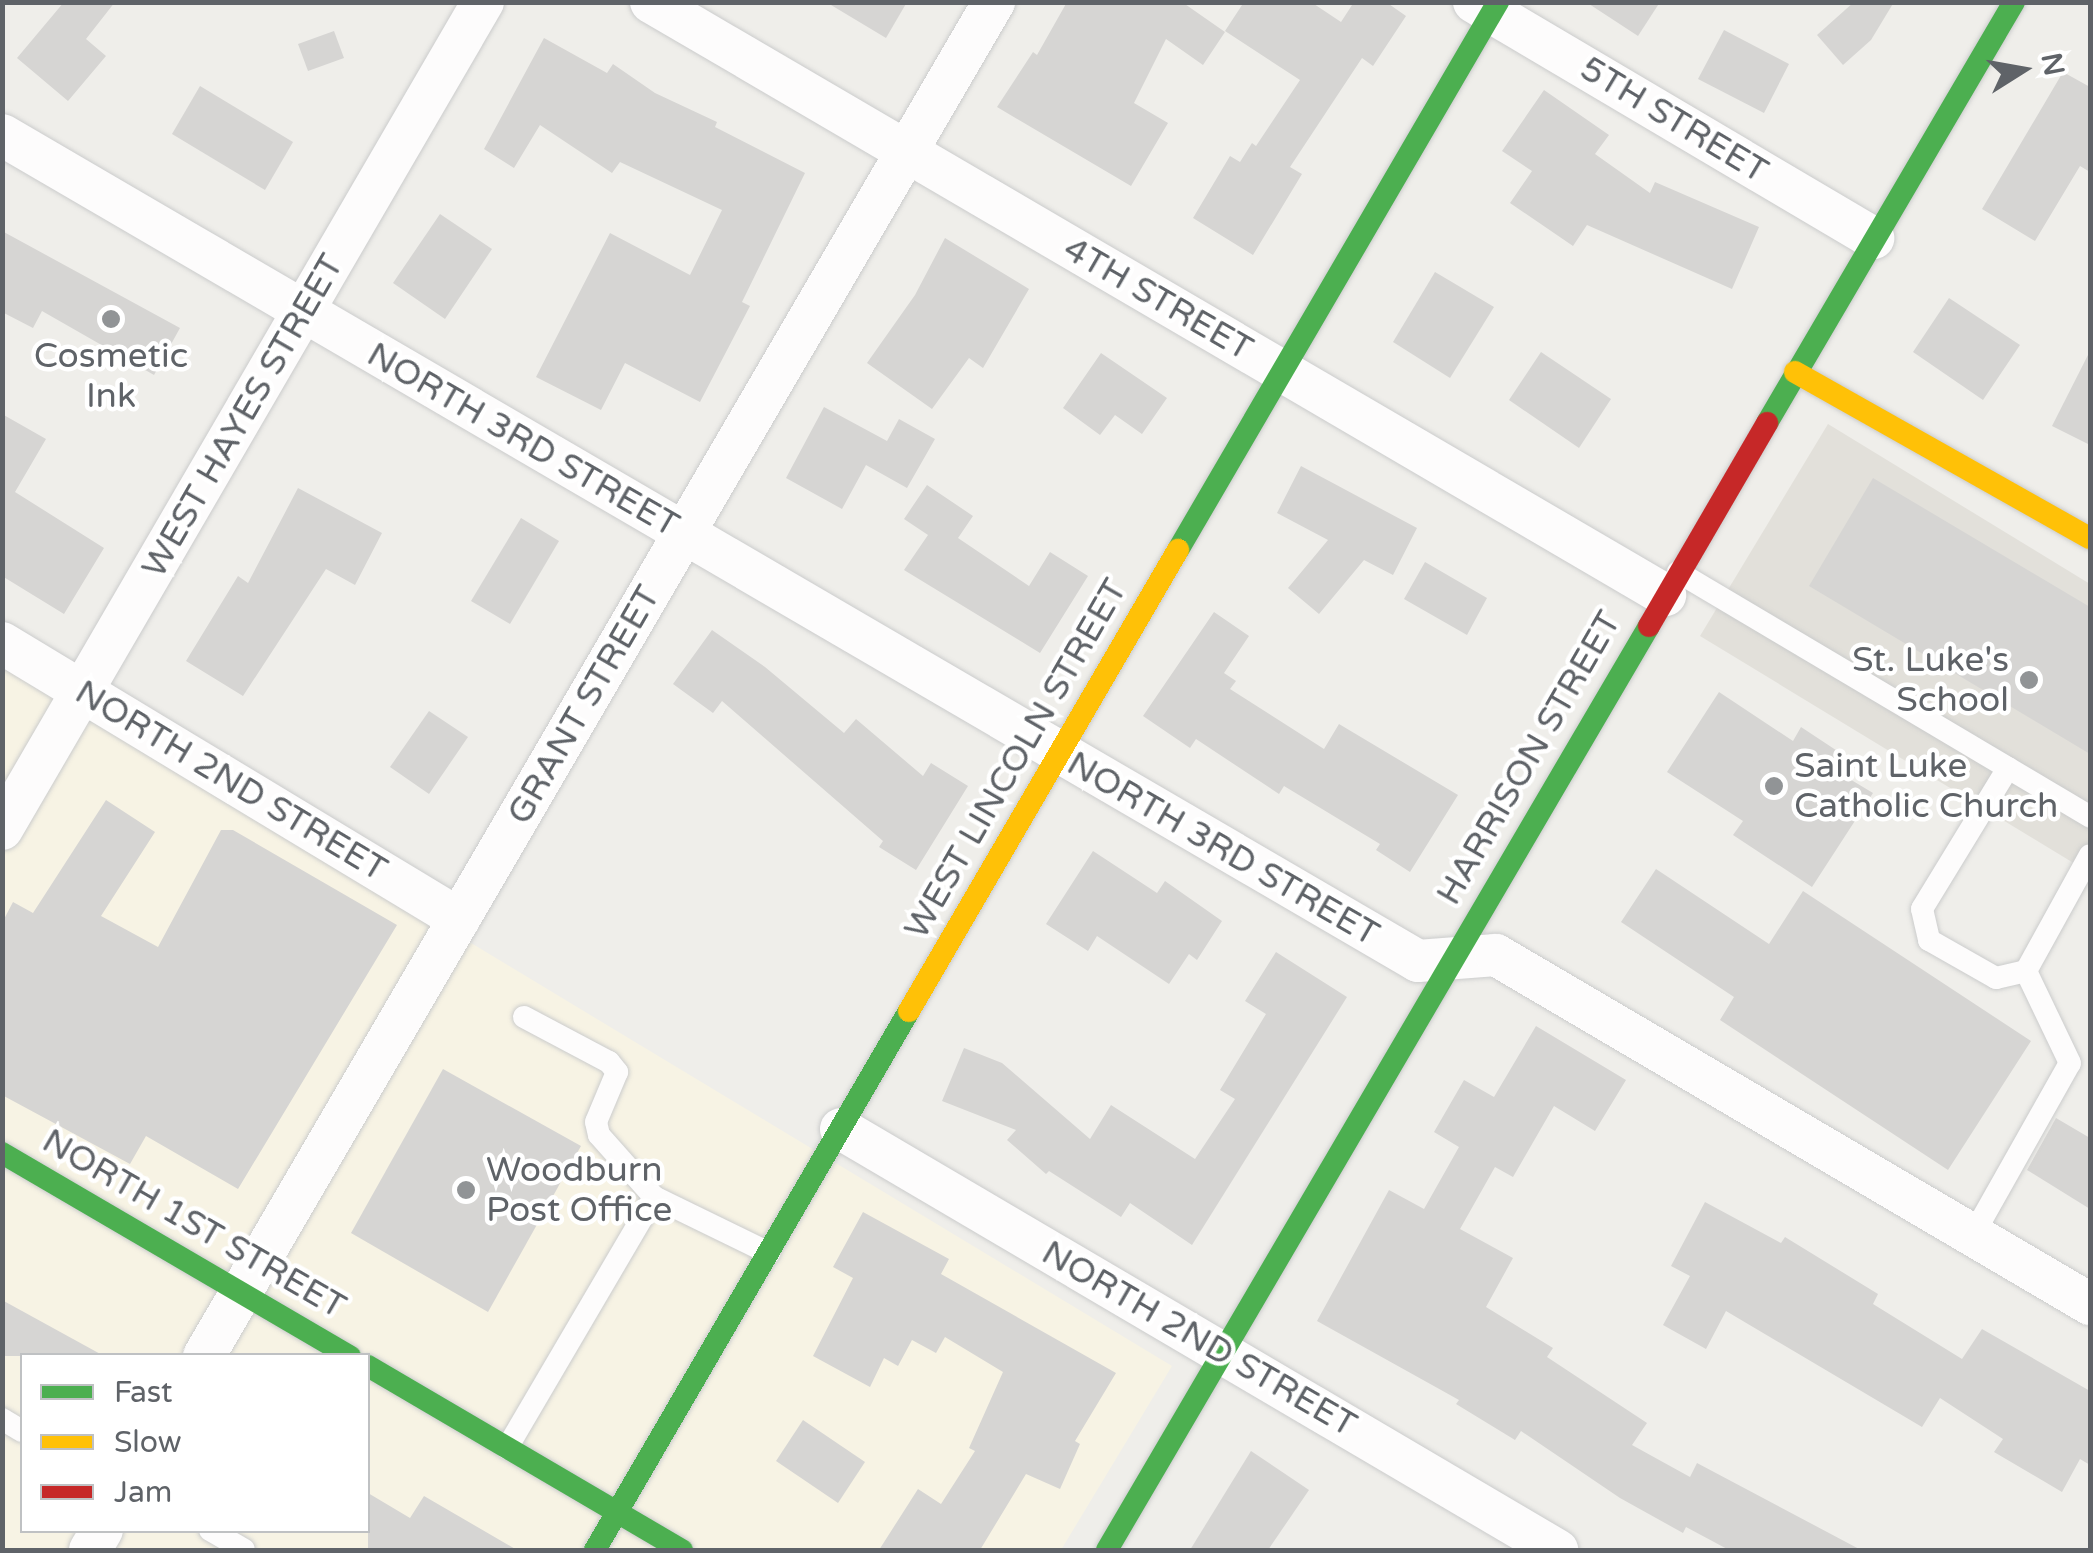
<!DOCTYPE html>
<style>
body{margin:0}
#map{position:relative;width:2093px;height:1553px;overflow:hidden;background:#efeeea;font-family:"Varela Round",sans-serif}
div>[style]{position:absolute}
.commercial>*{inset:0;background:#f7f3e4}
.education>*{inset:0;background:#e2e0da}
.building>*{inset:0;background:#d6d5d3}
.roads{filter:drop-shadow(0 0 2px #cbcccc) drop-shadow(0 0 2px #cbcccc)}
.lane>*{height:22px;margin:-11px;padding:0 11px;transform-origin:11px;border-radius:11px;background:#fdfcfc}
.street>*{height:42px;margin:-21px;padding:0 21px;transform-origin:21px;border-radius:21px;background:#fdfcfc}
.fast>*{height:22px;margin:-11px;padding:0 11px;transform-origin:11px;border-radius:11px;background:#4caf50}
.slow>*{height:22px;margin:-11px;padding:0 11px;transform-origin:11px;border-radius:11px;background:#ffc107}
.jam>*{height:22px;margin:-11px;padding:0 11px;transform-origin:11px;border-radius:11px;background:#c62828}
.dots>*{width:28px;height:28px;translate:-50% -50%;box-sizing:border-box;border:5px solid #fff;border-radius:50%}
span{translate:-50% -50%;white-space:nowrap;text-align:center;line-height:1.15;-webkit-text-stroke:9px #fff;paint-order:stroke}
.street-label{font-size:35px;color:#5f6368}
.poi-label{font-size:35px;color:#5f6368}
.right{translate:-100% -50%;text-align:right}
.left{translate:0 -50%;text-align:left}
.frame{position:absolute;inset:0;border:5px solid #5f6368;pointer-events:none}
.legend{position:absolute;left:20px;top:1353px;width:350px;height:180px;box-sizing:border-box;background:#fff;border:2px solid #bfc1c3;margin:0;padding:12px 18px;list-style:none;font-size:30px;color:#5f6368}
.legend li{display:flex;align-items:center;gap:20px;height:50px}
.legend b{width:50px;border:2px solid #bfc1c3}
.north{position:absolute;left:1973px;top:20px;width:100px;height:100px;-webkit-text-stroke:8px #fff;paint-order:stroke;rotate:79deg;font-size:28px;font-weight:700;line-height:40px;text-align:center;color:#5f6368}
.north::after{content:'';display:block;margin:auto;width:35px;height:45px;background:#5f6368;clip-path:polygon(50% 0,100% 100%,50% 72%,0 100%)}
</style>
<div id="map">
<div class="commercial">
<i style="clip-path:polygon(evenodd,2px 660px,1172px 1366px,1061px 1550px,3px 1550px,2px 660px,22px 1356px,368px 1356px,368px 1530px,22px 1530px,22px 1356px)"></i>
</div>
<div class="education">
<i style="clip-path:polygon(1828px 424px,2090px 584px,2090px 873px,1700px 636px)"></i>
</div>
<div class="building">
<i style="clip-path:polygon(64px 2px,115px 2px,86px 39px,106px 56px,68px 101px,17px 58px)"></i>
<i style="clip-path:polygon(826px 2px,907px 2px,886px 38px)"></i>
<i style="clip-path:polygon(1067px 2px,1182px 2px,1225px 32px,1203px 65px,1166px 39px,1134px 103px,1168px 123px,1131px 186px,997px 107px,1033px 52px,1037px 55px)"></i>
<i style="clip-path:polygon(1244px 2px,1311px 2px,1341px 22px,1354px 2px,1386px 2px,1406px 16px,1373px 66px,1362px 58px,1290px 167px,1302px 174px,1253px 255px,1193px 218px,1230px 156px,1240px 162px,1252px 143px,1256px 146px,1300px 80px,1225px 31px)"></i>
<i style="clip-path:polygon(1586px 2px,1660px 2px,1638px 36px)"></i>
<i style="clip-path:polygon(1854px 2px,1894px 2px,1871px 40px,1843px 65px,1817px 35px)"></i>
<i style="clip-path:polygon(1724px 30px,1789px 64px,1764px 113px,1698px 79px)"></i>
<i style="clip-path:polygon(334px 31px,344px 58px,308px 71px,298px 44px)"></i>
<i style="clip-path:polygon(544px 38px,607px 73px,613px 64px,655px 93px,717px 122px,715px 127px,805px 173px,742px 302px,750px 306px,700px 402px,625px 363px,601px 410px,536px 377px,610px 233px,690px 275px,722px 210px,620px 162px,612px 173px,540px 125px,514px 168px,484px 149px)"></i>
<i style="clip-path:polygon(2063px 72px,2090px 87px,2090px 172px,2080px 166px,2035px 241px,1982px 209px)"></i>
<i style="clip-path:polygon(200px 86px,293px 142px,265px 190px,172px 134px)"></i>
<i style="clip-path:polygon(1544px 90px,1609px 135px,1595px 154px,1650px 193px,1655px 182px,1759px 227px,1732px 289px,1587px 225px,1573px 246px,1510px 203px,1532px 171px,1502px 151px)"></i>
<i style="clip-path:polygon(440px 214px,492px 249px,445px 319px,393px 283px)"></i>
<i style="clip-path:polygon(2px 231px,180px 328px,154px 375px,42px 311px,33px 328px,2px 312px)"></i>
<i style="clip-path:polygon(945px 238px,1029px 289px,983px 368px,969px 358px,932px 409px,867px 363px,915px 295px)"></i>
<i style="clip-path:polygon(1435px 272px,1494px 307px,1450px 378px,1393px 342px)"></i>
<i style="clip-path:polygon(1949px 298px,2020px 345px,1983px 400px,1913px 352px)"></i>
<i style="clip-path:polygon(2090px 351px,2090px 445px,2052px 426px)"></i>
<i style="clip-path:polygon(1541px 352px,1611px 399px,1579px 448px,1509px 400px)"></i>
<i style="clip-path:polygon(1101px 353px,1167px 398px,1142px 434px,1115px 415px,1100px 435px,1063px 408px)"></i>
<i style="clip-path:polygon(824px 407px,887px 441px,899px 419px,935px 439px,907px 488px,866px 465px,842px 509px,786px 478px)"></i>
<i style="clip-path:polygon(2px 414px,46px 439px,15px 492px,104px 548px,64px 614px,2px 576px)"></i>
<i style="clip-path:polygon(1301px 466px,1417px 528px,1393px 575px,1364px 560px,1319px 614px,1288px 588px,1328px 540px,1277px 513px)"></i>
<i style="clip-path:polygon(1873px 478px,2090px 607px,2090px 754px,1809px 586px)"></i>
<i style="clip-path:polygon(927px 485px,973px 516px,958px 538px,1029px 586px,1050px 552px,1088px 576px,1040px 653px,904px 570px,928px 535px,904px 519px)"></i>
<i style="clip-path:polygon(298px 488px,382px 533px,355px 585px,326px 569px,243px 696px,186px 661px,238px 576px,248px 583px)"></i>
<i style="clip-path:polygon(521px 518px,559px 541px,510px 624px,471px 601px)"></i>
<i style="clip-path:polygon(1425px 562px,1487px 598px,1467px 635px,1404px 599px)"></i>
<i style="clip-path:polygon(1214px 612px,1249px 636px,1224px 673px,1236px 681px,1230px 689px,1324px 749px,1339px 724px,1458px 795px,1410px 872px,1376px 850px,1380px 844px,1284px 786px,1279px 794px,1196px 739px,1190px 748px,1143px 716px)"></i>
<i style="clip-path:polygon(712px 630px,765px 667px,844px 733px,856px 719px,923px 776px,931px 763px,968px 786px,916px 870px,879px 847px,883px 841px,722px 701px,713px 713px,673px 684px)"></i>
<i style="clip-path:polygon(1719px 692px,1793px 741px,1801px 727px,1857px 764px,1848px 778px,1873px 793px,1812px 887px,1733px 835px,1743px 821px,1667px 772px)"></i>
<i style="clip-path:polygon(429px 711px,468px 737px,429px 794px,390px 767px)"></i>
<i style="clip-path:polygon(106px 800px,155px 832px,101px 916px,158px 947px,221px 830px,233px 830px,397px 925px,238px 1189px,146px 1136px,130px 1164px,2px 1095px,2px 923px,13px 902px,33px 913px)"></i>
<i style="clip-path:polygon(1093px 851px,1157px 893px,1165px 881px,1222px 921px,1197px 960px,1189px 954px,1169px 984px,1097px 936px,1088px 951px,1046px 924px)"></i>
<i style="clip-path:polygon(1656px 869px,1769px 944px,1803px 891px,2031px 1041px,1948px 1170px,1720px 1020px,1734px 997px,1621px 922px)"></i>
<i style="clip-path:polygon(1276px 952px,1347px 997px,1192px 1245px,1130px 1203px,1121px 1217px,1049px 1171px,1046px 1174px,1007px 1140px,1016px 1130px,942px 1101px,964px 1048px,1002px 1063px,1090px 1139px,1111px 1105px,1195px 1159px,1235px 1099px,1220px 1090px,1266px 1014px,1245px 1001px)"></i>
<i style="clip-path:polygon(1536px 1026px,1626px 1080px,1595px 1131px,1554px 1106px,1513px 1177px,1495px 1167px,1460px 1229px,1513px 1258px,1486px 1307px,1553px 1348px,1547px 1357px,1647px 1423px,1632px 1445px,1690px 1477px,1697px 1463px,1861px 1550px,1729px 1550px,1686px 1527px,1683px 1533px,1620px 1498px,1521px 1431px,1515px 1440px,1456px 1404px,1459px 1400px,1317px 1321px,1389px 1190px,1424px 1209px,1459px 1147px,1434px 1132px,1464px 1080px,1494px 1097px)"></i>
<i style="clip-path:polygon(443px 1069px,581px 1146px,488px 1312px,351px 1233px)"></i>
<i style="clip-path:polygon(2056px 1118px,2090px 1138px,2090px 1209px,2027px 1170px)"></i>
<i style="clip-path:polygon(1705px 1202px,1781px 1243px,1785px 1237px,1878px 1294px,1873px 1304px,1962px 1359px,1982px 1329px,2090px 1391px,2090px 1465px,2080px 1459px,2062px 1492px,1994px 1452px,2003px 1439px,1940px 1398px,1922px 1427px,1726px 1311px,1706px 1349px,1663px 1325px,1690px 1276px,1671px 1266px)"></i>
<i style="clip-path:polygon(863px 1212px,949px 1259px,941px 1274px,1116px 1373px,1075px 1441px,1080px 1444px,1060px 1489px,1026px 1474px,980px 1550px,879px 1550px,918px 1489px,941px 1504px,975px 1451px,969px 1448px,1003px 1372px,945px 1337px,936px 1353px,912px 1340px,898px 1366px,884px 1358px,870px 1387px,813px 1356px,853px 1278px,833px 1267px)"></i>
<i style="clip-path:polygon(2px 1300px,104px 1356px,2px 1356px)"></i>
<i style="clip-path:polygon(803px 1420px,865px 1462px,838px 1503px,776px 1461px)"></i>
<i style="clip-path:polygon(1251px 1451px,1309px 1490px,1268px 1550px,1190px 1550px)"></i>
<i style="clip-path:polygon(368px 1493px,410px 1518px,424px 1496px,517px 1550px,368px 1550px)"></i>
</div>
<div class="roads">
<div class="lane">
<i style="left:1678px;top:572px;width:479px;rotate:30.7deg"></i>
<i style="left:2008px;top:768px;width:165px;rotate:121.4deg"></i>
<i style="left:1922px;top:909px;width:32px;rotate:77deg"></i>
<i style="left:1929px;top:940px;width:77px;rotate:29.6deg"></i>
<i style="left:1996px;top:978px;width:31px;rotate:-13deg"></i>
<i style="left:2026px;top:971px;width:132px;rotate:-61.1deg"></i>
<i style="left:524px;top:1017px;width:96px;rotate:27.9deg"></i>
<i style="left:609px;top:1062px;width:13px;rotate:51deg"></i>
<i style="left:617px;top:1072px;width:54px;rotate:112.8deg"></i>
<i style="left:596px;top:1122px;width:13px;rotate:77deg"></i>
<i style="left:599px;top:1135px;width:83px;rotate:48.4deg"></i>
<i style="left:654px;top:1197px;width:128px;rotate:26deg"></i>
<i style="left:1973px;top:1235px;width:197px;rotate:-60.6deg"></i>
<i style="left:2070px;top:1063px;width:102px;rotate:-115.6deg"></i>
<i style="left:2px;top:1419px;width:23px;rotate:31deg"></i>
<i style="left:507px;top:1448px;width:291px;rotate:-59.6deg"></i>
<i style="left:210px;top:1530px;width:39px;rotate:30deg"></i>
</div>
<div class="street">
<i style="left:651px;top:2px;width:1175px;rotate:30.32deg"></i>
<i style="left:1474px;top:2px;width:464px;rotate:30.6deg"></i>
<i style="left:2px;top:135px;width:1639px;rotate:30.26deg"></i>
<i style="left:1418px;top:961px;width:78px;rotate:-4.4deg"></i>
<i style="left:1496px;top:955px;width:689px;rotate:30.44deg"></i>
<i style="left:2px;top:643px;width:534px;rotate:31.13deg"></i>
<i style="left:2px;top:829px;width:957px;rotate:-59.82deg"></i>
<i style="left:841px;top:1129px;width:831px;rotate:30.46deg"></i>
<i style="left:204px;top:1356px;width:1568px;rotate:-59.74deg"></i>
<i style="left:90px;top:1550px;width:23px;rotate:-59deg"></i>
</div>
<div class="fast">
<i style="left:1767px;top:423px;width:488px;rotate:-59.6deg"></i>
<i style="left:1178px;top:550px;width:635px;rotate:-59.72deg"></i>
<i style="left:2px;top:1153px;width:403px;rotate:30.3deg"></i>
<i style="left:368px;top:1366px;width:364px;rotate:30.4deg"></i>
<i style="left:595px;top:1550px;width:624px;rotate:-59.78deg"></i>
<i style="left:1107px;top:1550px;width:1071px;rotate:-59.6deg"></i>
</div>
<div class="slow">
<i style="left:1795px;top:372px;width:338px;rotate:29.4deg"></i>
<i style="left:909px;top:1011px;width:534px;rotate:-59.74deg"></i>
</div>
<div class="jam">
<i style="left:1649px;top:626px;width:235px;rotate:-59.8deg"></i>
</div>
</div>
<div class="dots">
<i style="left:111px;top:319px;background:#919496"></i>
<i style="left:2029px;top:680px;background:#919496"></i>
<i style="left:1774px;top:786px;background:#919496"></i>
<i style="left:466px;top:1190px;background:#919496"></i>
</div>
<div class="street-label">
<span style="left:1674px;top:120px;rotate:31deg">5TH STREET</span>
<span style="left:1158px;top:299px;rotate:30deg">4TH STREET</span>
<span style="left:243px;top:416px;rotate:-60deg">WEST HAYES STREET</span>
<span style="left:523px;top:440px;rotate:30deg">NORTH 3RD STREET</span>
<span style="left:584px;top:705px;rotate:-60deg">GRANT STREET</span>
<span style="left:1529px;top:758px;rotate:-60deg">HARRISON STREET</span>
<span style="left:1016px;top:759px;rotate:-60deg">WEST LINCOLN STREET</span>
<span style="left:231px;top:781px;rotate:31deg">NORTH 2ND STREET</span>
<span style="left:1223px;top:849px;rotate:30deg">NORTH 3RD STREET</span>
<span style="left:194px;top:1224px;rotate:30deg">NORTH 1ST STREET</span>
<span style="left:1199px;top:1339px;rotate:30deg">NORTH 2ND STREET</span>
</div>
<div class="poi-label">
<span style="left:111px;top:376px">Cosmetic<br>Ink</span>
<span class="right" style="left:2009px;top:680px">St. Luke's<br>School</span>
<span class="left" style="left:1794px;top:786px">Saint Luke<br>Catholic Church</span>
<span class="left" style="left:486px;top:1190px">Woodburn<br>Post Office</span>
</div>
<div class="frame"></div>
<ul class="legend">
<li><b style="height:12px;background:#4caf50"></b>Fast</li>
<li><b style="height:12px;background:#ffc107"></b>Slow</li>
<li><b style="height:12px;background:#c62828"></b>Jam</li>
</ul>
<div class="north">N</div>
</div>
